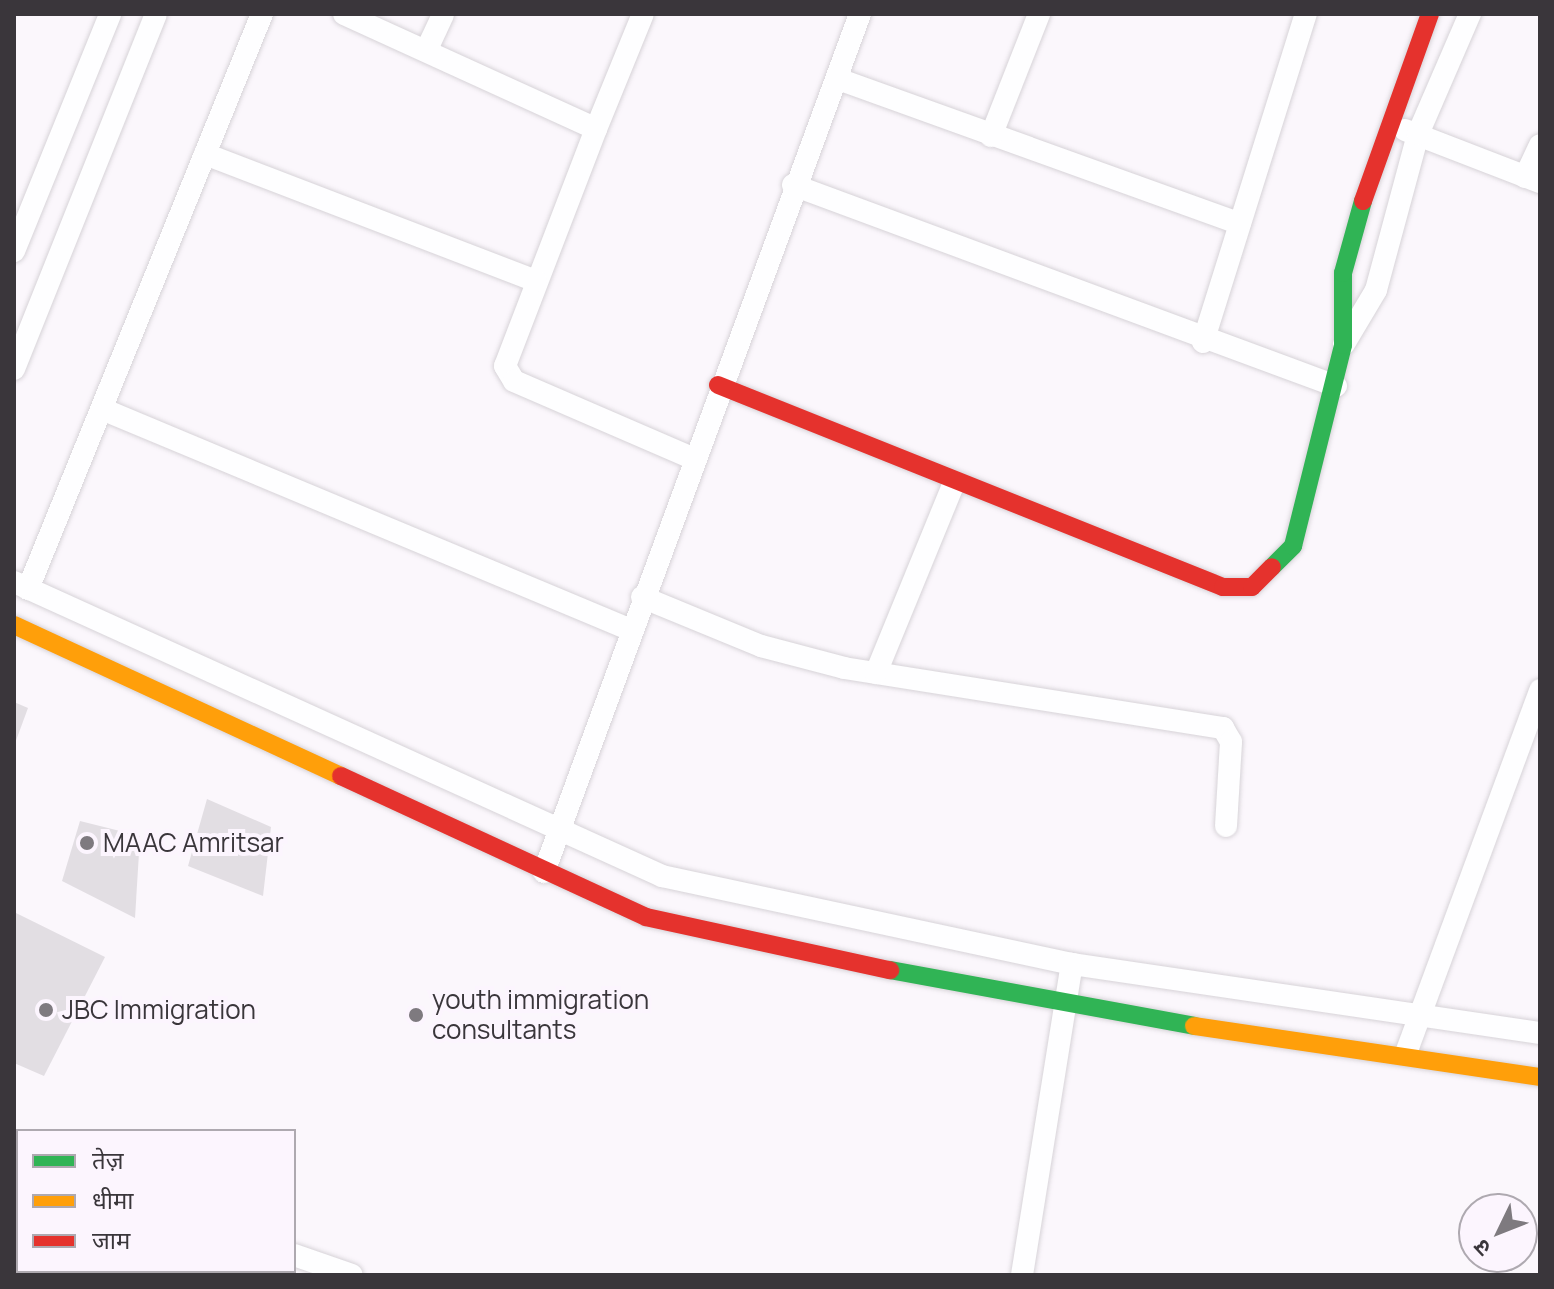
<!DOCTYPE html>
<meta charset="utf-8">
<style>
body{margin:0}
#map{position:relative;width:1554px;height:1289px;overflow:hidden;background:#fbf7fc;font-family:Manrope,"Noto Sans Devanagari",sans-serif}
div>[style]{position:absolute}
.building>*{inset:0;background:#e2dee3}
.roads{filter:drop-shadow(0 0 2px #d7d3d8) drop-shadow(0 0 2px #d7d3d8)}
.street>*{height:22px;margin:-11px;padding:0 11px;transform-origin:11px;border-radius:11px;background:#fefeff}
.fast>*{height:18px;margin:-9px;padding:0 9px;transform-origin:9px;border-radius:9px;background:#30b455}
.slow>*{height:18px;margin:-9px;padding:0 9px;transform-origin:9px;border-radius:9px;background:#ff9f0a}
.jam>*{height:18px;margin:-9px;padding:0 9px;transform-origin:9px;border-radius:9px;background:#e5322d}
.dots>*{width:22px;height:22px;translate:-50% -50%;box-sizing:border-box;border:4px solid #fcf5fe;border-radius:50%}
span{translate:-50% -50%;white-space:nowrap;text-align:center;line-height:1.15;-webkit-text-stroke:8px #fcf5fe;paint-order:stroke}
.poi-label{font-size:26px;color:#3a363b}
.left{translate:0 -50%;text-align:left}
.frame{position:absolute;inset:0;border:16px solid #3a363b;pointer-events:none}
.legend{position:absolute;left:16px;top:1129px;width:280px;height:144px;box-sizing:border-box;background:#fcf5fe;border:2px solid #aea9b0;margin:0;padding:10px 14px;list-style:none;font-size:24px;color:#3a363b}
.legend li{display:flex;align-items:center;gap:16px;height:40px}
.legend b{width:40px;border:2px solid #aea9b0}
.north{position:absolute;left:1458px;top:1193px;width:80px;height:80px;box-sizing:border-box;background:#fcf5fe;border:2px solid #aea9b0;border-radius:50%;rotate:227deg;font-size:22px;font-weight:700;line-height:32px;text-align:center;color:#3a363b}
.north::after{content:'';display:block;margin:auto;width:28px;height:36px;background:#7e7a7f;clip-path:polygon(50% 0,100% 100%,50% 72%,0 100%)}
</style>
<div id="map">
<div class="building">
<i style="clip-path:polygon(14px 702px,28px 708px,14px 746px)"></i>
<i style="clip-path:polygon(207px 799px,271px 827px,263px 896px,188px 866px)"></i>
<i style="clip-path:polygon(80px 821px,140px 836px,135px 918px,62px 881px)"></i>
<i style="clip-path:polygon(14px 912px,105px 957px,44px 1076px,14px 1063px)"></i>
</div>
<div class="roads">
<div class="street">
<i style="left:344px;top:14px;width:277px;rotate:24.5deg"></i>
<i style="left:596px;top:129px;width:124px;rotate:-67.8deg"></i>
<i style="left:427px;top:49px;width:38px;rotate:-65deg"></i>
<i style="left:838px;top:79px;width:427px;rotate:19.8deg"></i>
<i style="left:596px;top:129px;width:254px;rotate:111deg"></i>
<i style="left:505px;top:366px;width:17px;rotate:59deg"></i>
<i style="left:514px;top:381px;width:194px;rotate:23.4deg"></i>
<i style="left:1405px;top:130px;width:145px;rotate:21.1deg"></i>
<i style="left:991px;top:136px;width:131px;rotate:-68.5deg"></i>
<i style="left:205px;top:154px;width:354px;rotate:21deg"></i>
<i style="left:1525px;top:177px;width:35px;rotate:-65deg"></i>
<i style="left:793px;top:185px;width:579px;rotate:20.31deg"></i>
<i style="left:14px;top:251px;width:256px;rotate:-67.9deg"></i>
<i style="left:1203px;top:342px;width:344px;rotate:-72.6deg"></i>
<i style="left:1344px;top:344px;width:63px;rotate:-59.3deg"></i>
<i style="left:1376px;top:290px;width:162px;rotate:-74.9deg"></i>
<i style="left:1418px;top:134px;width:131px;rotate:-66.6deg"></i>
<i style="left:14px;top:369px;width:382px;rotate:-68.2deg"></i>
<i style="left:102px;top:409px;width:573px;rotate:22.67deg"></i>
<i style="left:14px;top:582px;width:712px;rotate:24.4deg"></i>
<i style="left:662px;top:876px;width:419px;rotate:12.1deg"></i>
<i style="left:1072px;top:964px;width:473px;rotate:8.4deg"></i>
<i style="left:28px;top:589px;width:621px;rotate:-67.86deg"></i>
<i style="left:642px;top:597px;width:129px;rotate:22.4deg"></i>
<i style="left:761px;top:646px;width:86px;rotate:14.8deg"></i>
<i style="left:844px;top:668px;width:384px;rotate:9deg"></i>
<i style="left:1223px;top:728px;width:16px;rotate:60deg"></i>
<i style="left:1231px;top:742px;width:84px;rotate:93.4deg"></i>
<i style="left:876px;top:673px;width:203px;rotate:-67.7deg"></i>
<i style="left:544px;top:872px;width:914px;rotate:-69.78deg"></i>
<i style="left:1406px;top:1053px;width:387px;rotate:-69.7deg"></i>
<i style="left:294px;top:1255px;width:61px;rotate:19deg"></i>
<i style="left:190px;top:1275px;width:4px;rotate:-63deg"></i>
<i style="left:1022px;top:1275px;width:315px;rotate:-80.9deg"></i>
</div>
<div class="fast">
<i style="left:1272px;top:567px;width:30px;rotate:-45deg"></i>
<i style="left:1293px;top:546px;width:207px;rotate:-76deg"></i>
<i style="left:1343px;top:345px;width:72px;rotate:-90deg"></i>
<i style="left:1343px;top:273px;width:75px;rotate:-74.5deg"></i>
<i style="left:890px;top:970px;width:309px;rotate:10.4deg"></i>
</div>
<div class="slow">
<i style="left:14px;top:625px;width:360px;rotate:24.8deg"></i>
<i style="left:1194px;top:1026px;width:350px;rotate:8.4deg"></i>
</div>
<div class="jam">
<i style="left:1363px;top:201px;width:199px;rotate:-70.3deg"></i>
<i style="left:718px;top:385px;width:544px;rotate:21.8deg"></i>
<i style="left:1223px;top:587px;width:29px"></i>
<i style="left:1252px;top:587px;width:28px;rotate:-45deg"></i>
<i style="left:341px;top:776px;width:336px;rotate:24.8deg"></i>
<i style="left:646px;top:917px;width:250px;rotate:12.3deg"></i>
<i style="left:14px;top:1243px;width:4px;rotate:27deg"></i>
<i style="left:83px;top:1271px;width:11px;rotate:22deg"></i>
</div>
</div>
<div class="dots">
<i style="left:87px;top:843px;background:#7e7a7f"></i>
<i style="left:46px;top:1010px;background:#7e7a7f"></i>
<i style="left:416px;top:1015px;background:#7e7a7f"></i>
</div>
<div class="poi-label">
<span class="left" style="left:103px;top:843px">MAAC Amritsar</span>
<span class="left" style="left:432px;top:1015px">youth immigration<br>consultants</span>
<span class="left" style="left:62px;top:1010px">JBC Immigration</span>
</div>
<div class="frame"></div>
<ul class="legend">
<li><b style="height:10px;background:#30b455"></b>तेज़</li>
<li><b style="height:10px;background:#ff9f0a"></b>धीमा</li>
<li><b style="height:10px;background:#e5322d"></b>जाम</li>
</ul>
<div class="north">उ</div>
</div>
